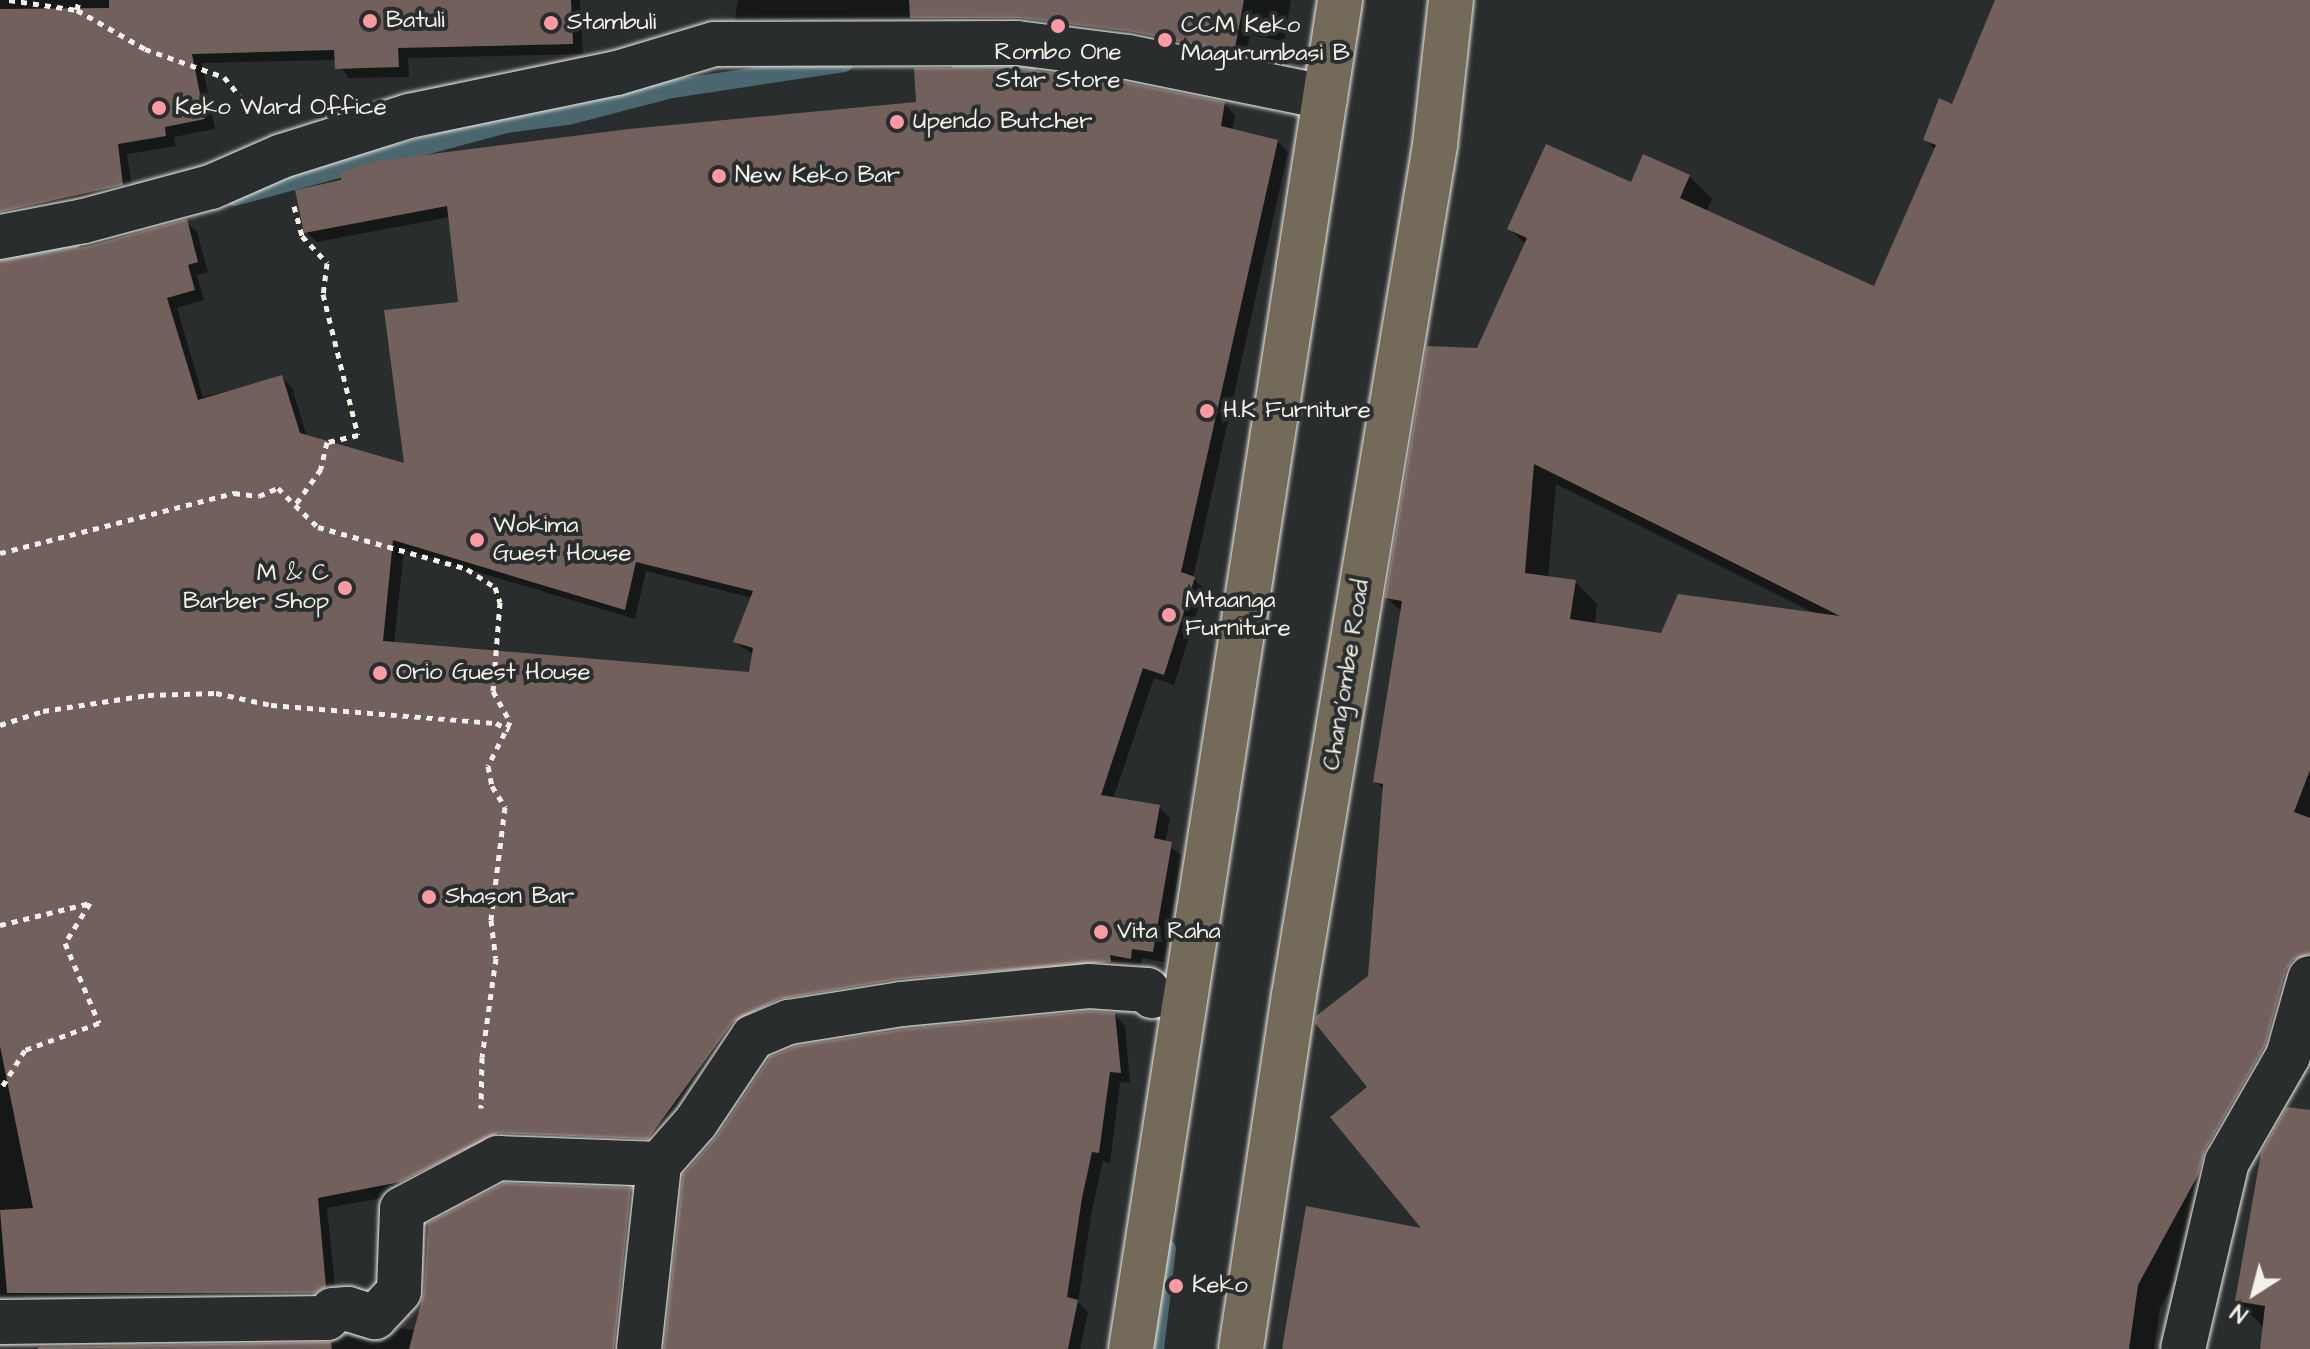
<!DOCTYPE html>
<style>
body{margin:0}
#map{position:relative;width:2310px;height:1349px;overflow:hidden;background:#2a2d2e;font-family:"Architects Daughter",sans-serif}
div>[style]{position:absolute}
.shadow>*{inset:0;background:#0007}
.stream>*{height:18px;margin:-9px;padding:0 9px;transform-origin:9px;border-radius:9px;background:#4a666e}
.building>*{inset:0;background:#72605c}
.path>*{height:5px;margin-top:-2.5px;transform-origin:0;background:repeating-linear-gradient(90deg,#f4f1e8 0 6px,transparent 0 12px)}
.roads{filter:drop-shadow(0 0 2px #f4f1e8) drop-shadow(0 0 2px #f4f1e8)}
.street>*{height:44px;margin:-22px;padding:0 22px;transform-origin:22px;border-radius:22px;background:#2a2d2e}
.primary>*{height:44px;margin:-22px;padding:0 22px;transform-origin:22px;border-radius:22px;background:#746a5a}
.dots>*{width:22px;height:22px;translate:-50% -50%;box-sizing:border-box;border:4px solid #2a2d2e;border-radius:50%}
span{translate:-50% -50%;white-space:nowrap;text-align:center;line-height:1.15;-webkit-text-stroke:8px #2a2d2e;paint-order:stroke}
.poi-label{font-size:24px;color:#f4f1e8}
.left{translate:0 -50%;text-align:left}
.right{translate:-100% -50%;text-align:right}
.street-label{font-size:24px;color:#f4f1e8}
.north{position:absolute;left:2214px;top:1253px;width:80px;height:80px;-webkit-text-stroke:6px #2a2d2e;paint-order:stroke;rotate:216deg;font-size:22px;font-weight:700;line-height:32px;text-align:center;color:#f4f1e8}
.north::after{content:'';display:block;margin:auto;width:28px;height:36px;background:#f4f1e8;clip-path:polygon(50% 0,100% 100%,50% 72%,0 100%)}
</style>
<div id="map">
<div class="shadow">
<i style="clip-path:polygon(0 0,580px 0,583px 54px,408px 58px,409px 77px,348px 78px,337px 60px,202px 63px,215px 129px,174px 137px,176px 146px,127px 154px,133px 195px,0 228px)"></i>
<i style="clip-path:polygon(738px 0,1291px 0,1284px 41px,1250px 35px,1245px 63px,746px 29px,735px 18px)"></i>
<i style="clip-path:polygon(evenodd,1997px 0,2310px 0,2310px 992px,2220px 1198px,2160px 1308px,2154px 1349px,1284px 1349px,1426px 1231px,1370px 1087px,1370px 977px,1385px 791px,1376px 782px,1403px 613px,1387px 598px,1479px 350px,1526px 245px,1510px 229px,1632px 185px,1689px 176px,1712px 199px,1706px 212px,1875px 289px,1936px 150px,1925px 139px,1954px 107px,1997px 0,1556px 484px,1816px 614px,1662px 635px,1595px 624px,1597px 604px,1575px 581px,1548px 578px,1556px 484px)"></i>
<i style="clip-path:polygon(evenodd,1224px 104px,1235px 115px,1232px 130px,1277px 141px,1288px 152px,1193px 578px,1204px 589px,1174px 685px,1154px 678px,1113px 799px,1159px 807px,1170px 818px,1165px 843px,1181px 855px,1164px 962px,1142px 958px,1141px 969px,1120px 965px,1121px 972px,791px 1009px,659px 1148px,327px 1208px,336px 1297px,0 1310px,0 262px,186px 222px,197px 232px,208px 272px,197px 275px,204px 300px,177px 308px,203px 397px,282px 377px,292px 388px,307px 437px,407px 465px,461px 304px,450px 217px,317px 242px,306px 232px,297px 191px,1224px 104px,404px 550px,635px 619px,646px 571px,752px 598px,735px 642px,754px 655px,751px 674px,394px 644px,404px 550px)"></i>
<i style="clip-path:polygon(1115px 1015px,1125px 1026px,1130px 1083px,1120px 1082px,1110px 1163px,1103px 1161px,1092px 1210px,1078px 1302px,1088px 1312px,1080px 1349px,666px 1349px)"></i>
<i style="clip-path:polygon(2310px 1112px,2310px 1349px,2262px 1349px,2263px 1327px,2237px 1300px)"></i>
<i style="clip-path:polygon(630px 1190px,641px 1201px,625px 1349px,0 1349px,328px 1345px,346px 1336px,381px 1343px,401px 1328px,414px 1330px,426px 1292px)"></i>
</div>
<div class="stream">
<i style="left:961px;top:64px;width:67px;rotate:7.8deg"></i>
<i style="left:234px;top:197px;width:282px;rotate:-15deg"></i>
<i style="left:506px;top:124px;width:63px;rotate:-7.4deg"></i>
<i style="left:568px;top:116px;width:107px;rotate:-14.6deg"></i>
<i style="left:672px;top:89px;width:174px;rotate:-8.6deg"></i>
<i style="left:0;top:266px;width:74px;rotate:-17.2deg"></i>
<i style="left:1155px;top:1349px;width:101px;rotate:-83.2deg"></i>
</div>
<div class="building">
<i style="clip-path:polygon(109px 0,571px 0,573px 44px,398px 48px,399px 67px,335px 69px,334px 50px,192px 54px,205px 119px,165px 127px,166px 136px,118px 144px,123px 185px,0 212px,0 9px,109px 8px)"></i>
<i style="clip-path:polygon(909px 0,1244px 0,1234px 53px,1133px 32px,1020px 18px,910px 18px)"></i>
<i style="clip-path:polygon(evenodd,1995px 0,2310px 0,2310px 770px,2294px 812px,2310px 818px,2310px 954px,2293px 960px,2286px 970px,2265px 1046px,2205px 1150px,2198px 1175px,2138px 1285px,2129px 1349px,1282px 1349px,1306px 1206px,1421px 1228px,1330px 1117px,1367px 1087px,1315px 1023px,1316px 1016px,1368px 976px,1383px 784px,1373px 782px,1402px 601px,1385px 598px,1427px 346px,1477px 348px,1527px 238px,1507px 229px,1546px 144px,1631px 182px,1643px 154px,1690px 175px,1680px 198px,1874px 286px,1936px 145px,1923px 140px,1939px 98px,1952px 104px,1995px 0,1534px 464px,1706px 549px,1840px 616px,1678px 594px,1661px 633px,1570px 619px,1576px 580px,1525px 573px,1534px 464px)"></i>
<i style="clip-path:polygon(evenodd,914px 68px,1015px 68px,1124px 82px,1225px 102px,1221px 126px,1278px 140px,1181px 572px,1195px 577px,1164px 675px,1143px 668px,1101px 795px,1160px 805px,1154px 838px,1172px 842px,1153px 952px,1132px 949px,1131px 959px,1110px 955px,1111px 962px,900px 979px,779px 999px,733px 1022px,648px 1139px,498px 1133px,400px 1182px,318px 1198px,326px 1287px,315px 1293px,7px 1293px,0 1210px,33px 1208px,0 1046px,0 261px,89px 246px,187px 219px,198px 262px,188px 265px,195px 290px,167px 298px,198px 400px,282px 375px,300px 433px,404px 463px,384px 310px,458px 302px,447px 206px,304px 233px,295px 190px,341px 180px,341px 172px,377px 161px,629px 129px,916px 102px,914px 68px,393px 540px,625px 610px,636px 562px,753px 591px,733px 642px,753px 648px,749px 672px,383px 641px,393px 540px)"></i>
<i style="clip-path:polygon(1089px 1011px,1115px 1013px,1121px 1073px,1110px 1072px,1099px 1153px,1092px 1152px,1082px 1198px,1067px 1297px,1078px 1300px,1068px 1349px,664px 1349px,683px 1175px,717px 1136px,770px 1057px,796px 1046px,905px 1029px)"></i>
<i style="clip-path:polygon(2287px 1107px,2310px 1110px,2310px 1349px,2260px 1349px,2265px 1306px,2235px 1301px,2261px 1153px)"></i>
<i style="clip-path:polygon(504px 1183px,631px 1188px,614px 1349px,409px 1349px,424px 1292px,428px 1223px)"></i>
<i style="clip-path:polygon(331px 1342px,332px 1349px,38px 1349px,38px 1347px)"></i>
</div>
<div class="path">
<i style="left:9px;top:0;width:69px;rotate:8.4deg"></i>
<i style="left:77px;top:10px;width:78px;rotate:29.8deg"></i>
<i style="left:145px;top:49px;width:84px;rotate:19.5deg"></i>
<i style="left:224px;top:77px;width:44px;rotate:50.5deg"></i>
<i style="left:77px;top:10px;width:10px;rotate:-79deg"></i>
<i style="left:294px;top:206px;width:31px;rotate:75deg"></i>
<i style="left:302px;top:236px;width:37px;rotate:47deg"></i>
<i style="left:327px;top:263px;width:31px;rotate:97deg"></i>
<i style="left:323px;top:294px;width:145px;rotate:76.1deg"></i>
<i style="left:358px;top:435px;width:32px;rotate:167deg"></i>
<i style="left:327px;top:442px;width:28px;rotate:103deg"></i>
<i style="left:321px;top:469px;width:44px;rotate:125.8deg"></i>
<i style="left:295px;top:505px;width:32px;rotate:44deg"></i>
<i style="left:318px;top:527px;width:155px;rotate:15.7deg"></i>
<i style="left:467px;top:569px;width:33px;rotate:33deg"></i>
<i style="left:495px;top:587px;width:16px;rotate:72deg"></i>
<i style="left:500px;top:602px;width:89px;rotate:94.5deg"></i>
<i style="left:493px;top:691px;width:35px;rotate:61deg"></i>
<i style="left:510px;top:722px;width:49px;rotate:116.6deg"></i>
<i style="left:488px;top:766px;width:20px;rotate:79deg"></i>
<i style="left:492px;top:786px;width:25px;rotate:58deg"></i>
<i style="left:505px;top:807px;width:114px;rotate:97.1deg"></i>
<i style="left:491px;top:920px;width:38px;rotate:83deg"></i>
<i style="left:496px;top:958px;width:100px;rotate:98deg"></i>
<i style="left:482px;top:1057px;width:51px;rotate:91.1deg"></i>
<i style="left:0;top:553px;width:242px;rotate:-14.4deg"></i>
<i style="left:234px;top:493px;width:25px;rotate:7deg"></i>
<i style="left:259px;top:496px;width:21px;rotate:-23deg"></i>
<i style="left:278px;top:488px;width:24px;rotate:45deg"></i>
<i style="left:0;top:725px;width:45px;rotate:-18deg"></i>
<i style="left:43px;top:711px;width:106px;rotate:-8.7deg"></i>
<i style="left:148px;top:695px;width:68px;rotate:-1.7deg"></i>
<i style="left:216px;top:693px;width:56px;rotate:12.3deg"></i>
<i style="left:271px;top:705px;width:226px;rotate:4.6deg"></i>
<i style="left:496px;top:723px;width:15px;rotate:28deg"></i>
<i style="left:0;top:925px;width:93px;rotate:-13.7deg"></i>
<i style="left:90px;top:903px;width:47px;rotate:122deg"></i>
<i style="left:65px;top:943px;width:87px;rotate:67deg"></i>
<i style="left:99px;top:1023px;width:79px;rotate:160deg"></i>
<i style="left:25px;top:1050px;width:47px;rotate:122deg"></i>
</div>
<div class="roads">
<div class="street">
<i style="left:0;top:237px;width:86px;rotate:-10.8deg"></i>
<i style="left:84px;top:221px;width:131px;rotate:-15deg"></i>
<i style="left:211px;top:187px;width:77px;rotate:-23.6deg"></i>
<i style="left:282px;top:156px;width:133px;rotate:-17.5deg"></i>
<i style="left:409px;top:116px;width:212px;rotate:-11.7deg"></i>
<i style="left:617px;top:73px;width:101px;rotate:-16.6deg"></i>
<i style="left:714px;top:44px;width:303px;rotate:-0.2deg"></i>
<i style="left:1017px;top:43px;width:112px;rotate:7.2deg"></i>
<i style="left:1128px;top:57px;width:201px;rotate:11.5deg"></i>
<i style="left:0;top:1322px;width:327px;rotate:-0.7deg"></i>
<i style="left:327px;top:1318px;width:10px;rotate:-53deg"></i>
<i style="left:333px;top:1310px;width:15px;rotate:-4deg"></i>
<i style="left:348px;top:1309px;width:28px;rotate:17deg"></i>
<i style="left:375px;top:1317px;width:35px;rotate:-47deg"></i>
<i style="left:399px;top:1291px;width:82px;rotate:-87.9deg"></i>
<i style="left:402px;top:1209px;width:109px;rotate:-28deg"></i>
<i style="left:498px;top:1158px;width:161px;rotate:2.1deg"></i>
<i style="left:639px;top:1349px;width:186px;rotate:-83.8deg"></i>
<i style="left:659px;top:1164px;width:56px;rotate:-48.6deg"></i>
<i style="left:696px;top:1122px;width:102px;rotate:-56.2deg"></i>
<i style="left:753px;top:1037px;width:39px;rotate:-23deg"></i>
<i style="left:789px;top:1022px;width:114px;rotate:-9.1deg"></i>
<i style="left:902px;top:1004px;width:188px;rotate:-5.5deg"></i>
<i style="left:1089px;top:986px;width:58px;rotate:3.9deg"></i>
<i style="left:1147px;top:990px;width:8px;rotate:50deg"></i>
<i style="left:2183px;top:1349px;width:192px;rotate:-76.8deg"></i>
<i style="left:2227px;top:1162px;width:122px;rotate:-60.1deg"></i>
<i style="left:2288px;top:1056px;width:81px;rotate:-74.2deg"></i>
</div>
<div class="primary">
<i style="left:1131px;top:1349px;width:1365px;rotate:-81.19deg"></i>
<i style="left:1241px;top:1349px;width:358px;rotate:-81.5deg"></i>
<i style="left:1294px;top:995px;width:862px;rotate:-80.58deg"></i>
<i style="left:1435px;top:145px;width:146px;rotate:-83.7deg"></i>
</div>
</div>
<div class="dots">
<i style="left:370px;top:21px;background:#ff9aa2"></i>
<i style="left:551px;top:23px;background:#ff9aa2"></i>
<i style="left:1058px;top:26px;background:#ff9aa2"></i>
<i style="left:1165px;top:40px;background:#ff9aa2"></i>
<i style="left:159px;top:108px;background:#ff9aa2"></i>
<i style="left:897px;top:122px;background:#ff9aa2"></i>
<i style="left:719px;top:176px;background:#ff9aa2"></i>
<i style="left:1207px;top:411px;background:#ff9aa2"></i>
<i style="left:477px;top:540px;background:#ff9aa2"></i>
<i style="left:345px;top:588px;background:#ff9aa2"></i>
<i style="left:1169px;top:615px;background:#ff9aa2"></i>
<i style="left:380px;top:673px;background:#ff9aa2"></i>
<i style="left:429px;top:897px;background:#ff9aa2"></i>
<i style="left:1101px;top:932px;background:#ff9aa2"></i>
<i style="left:1176px;top:1286px;background:#ff9aa2"></i>
</div>
<div class="poi-label">
<span class="left" style="left:386px;top:21px">Batuli</span>
<span class="left" style="left:567px;top:23px">Stambuli</span>
<span class="left" style="left:1181px;top:40px">CCM Keko<br>Magurumbasi B</span>
<span style="left:1058px;top:67px">Rombo One<br>Star Store</span>
<span class="left" style="left:175px;top:108px">Keko Ward Office</span>
<span class="left" style="left:913px;top:122px">Upendo Butcher</span>
<span class="left" style="left:735px;top:176px">New Keko Bar</span>
<span class="left" style="left:1223px;top:411px">H.K Furniture</span>
<span class="left" style="left:493px;top:540px">Wokima<br>Guest House</span>
<span class="right" style="left:329px;top:588px">M &amp; C<br>Barber Shop</span>
<span class="left" style="left:1185px;top:615px">Mtaanga<br>Furniture</span>
<span class="left" style="left:396px;top:673px">Orio Guest House</span>
<span class="left" style="left:445px;top:897px">Shason Bar</span>
<span class="left" style="left:1117px;top:932px">Vita Raha</span>
<span class="left" style="left:1192px;top:1286px">Keko</span>
</div>
<div class="street-label">
<span style="left:1347px;top:675px;rotate:-81deg">Chang'ombe Road</span>
</div>
<div class="north">N</div>
</div>
